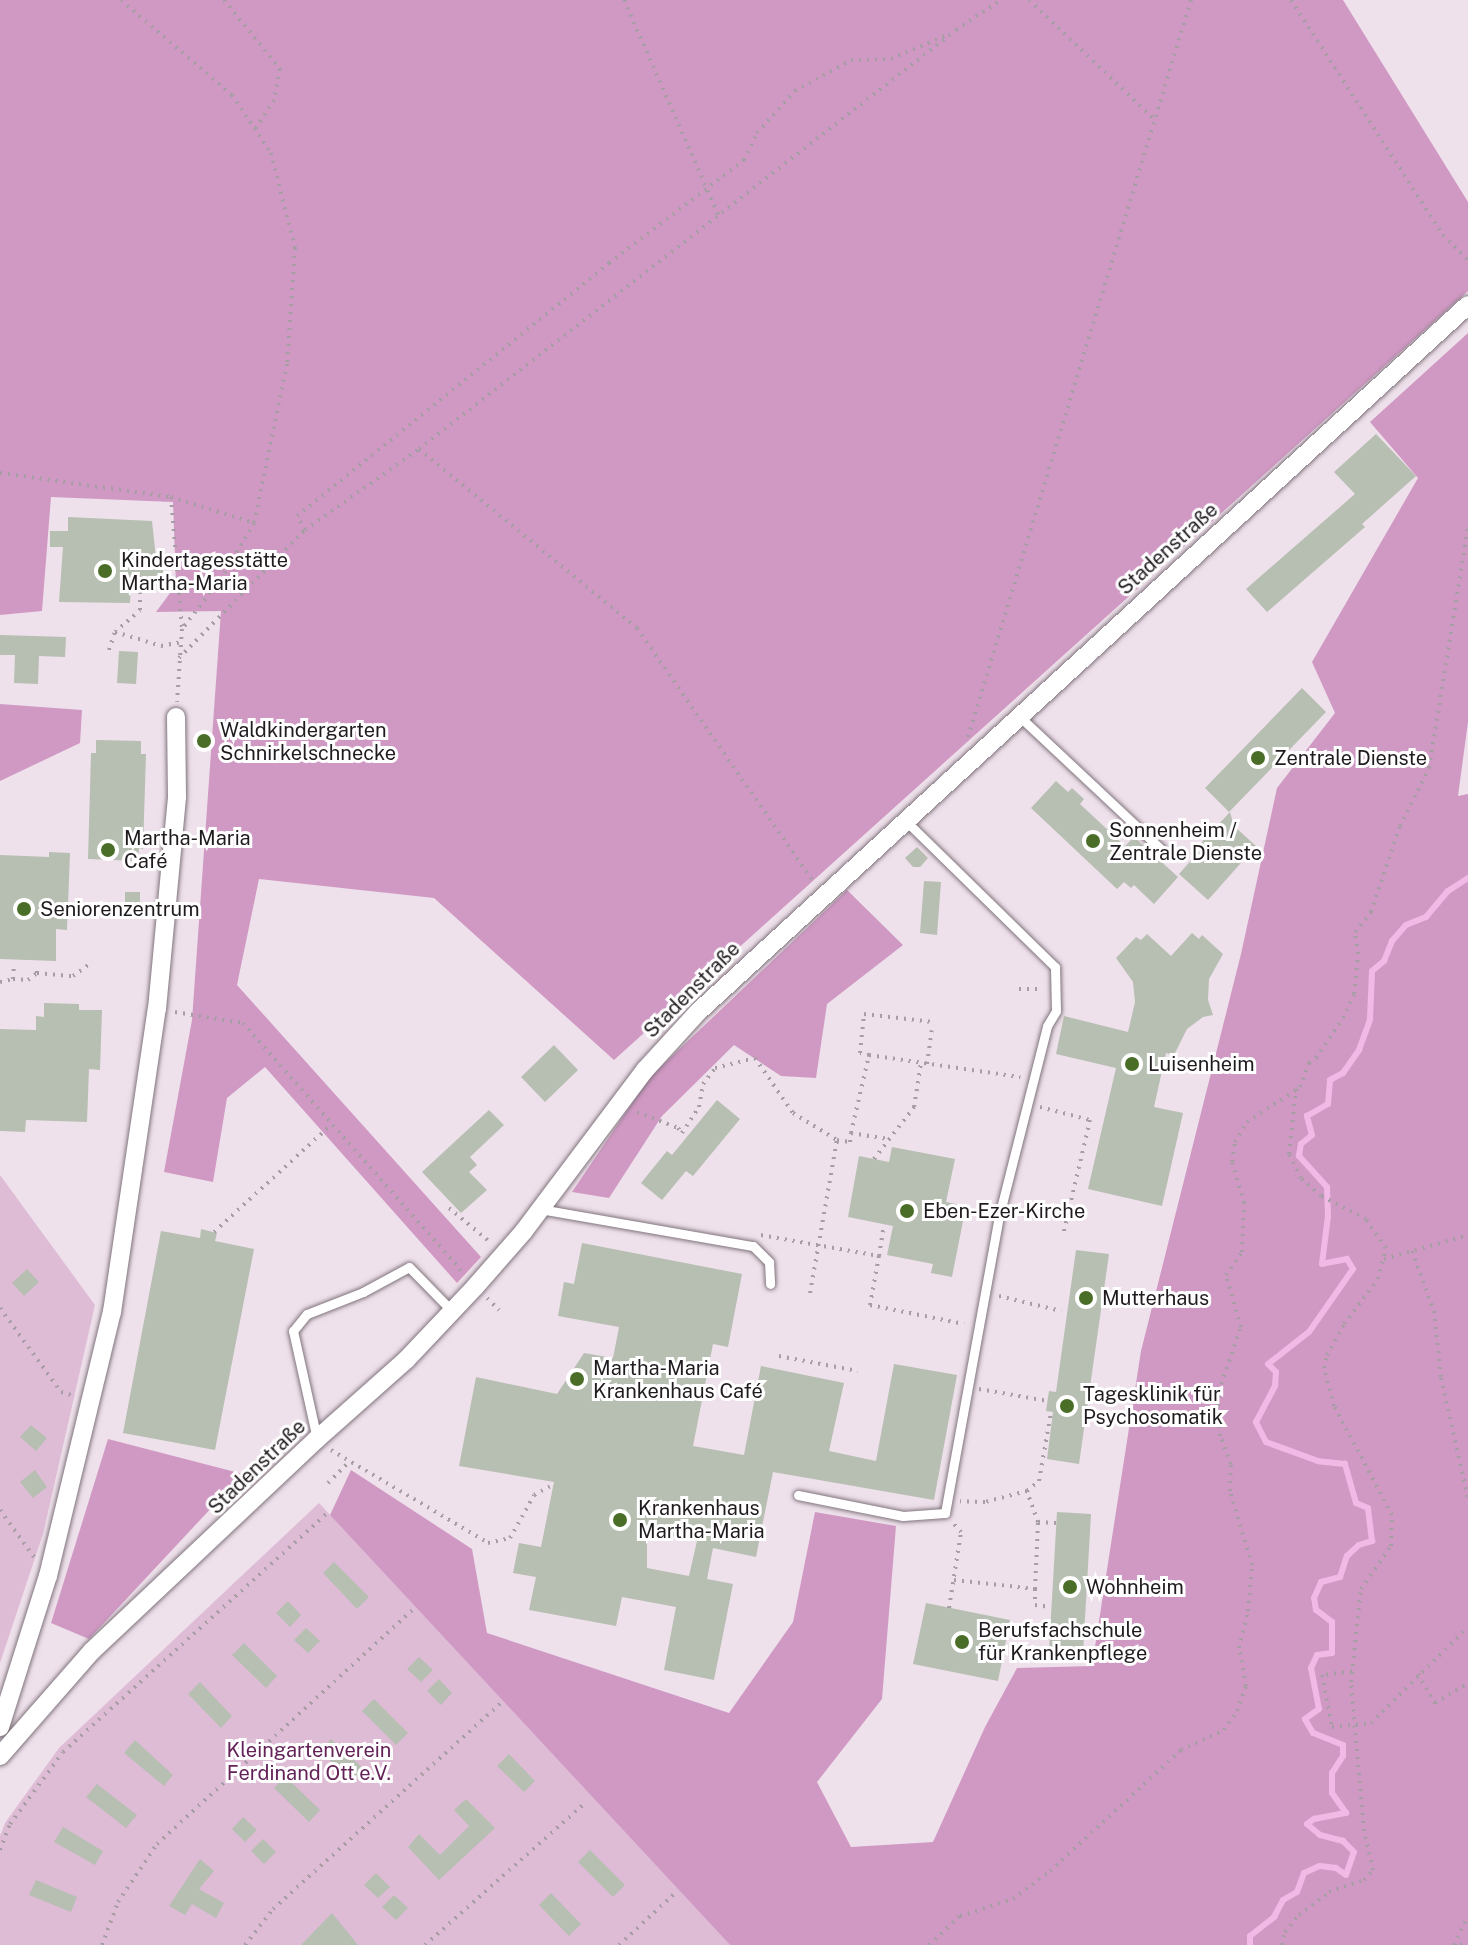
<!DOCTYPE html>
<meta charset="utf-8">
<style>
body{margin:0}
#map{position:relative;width:1468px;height:1945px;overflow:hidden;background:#eee1eb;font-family:"Public Sans",sans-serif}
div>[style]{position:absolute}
.green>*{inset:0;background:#debcd6}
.forest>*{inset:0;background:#d099c4}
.stream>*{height:6px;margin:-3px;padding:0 3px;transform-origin:3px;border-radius:3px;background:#f1b9e5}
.building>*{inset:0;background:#b7beb2}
.path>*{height:4px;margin-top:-2px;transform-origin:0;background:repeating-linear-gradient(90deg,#a79da5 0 2px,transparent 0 8px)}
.roads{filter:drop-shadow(0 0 2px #80747d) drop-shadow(0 0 2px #80747d)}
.lane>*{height:9px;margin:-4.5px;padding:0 4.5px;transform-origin:4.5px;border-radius:4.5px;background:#fff}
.street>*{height:18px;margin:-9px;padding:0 9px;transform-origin:9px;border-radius:9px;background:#fff}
.dots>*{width:22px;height:22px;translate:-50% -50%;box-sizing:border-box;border:4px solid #fff;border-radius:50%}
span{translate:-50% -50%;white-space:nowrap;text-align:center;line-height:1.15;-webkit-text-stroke:6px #fff;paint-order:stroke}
.street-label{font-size:20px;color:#201b1f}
.poi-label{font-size:20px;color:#201b1f}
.left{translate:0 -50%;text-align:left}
.park-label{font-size:20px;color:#632359}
</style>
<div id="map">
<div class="green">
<i style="clip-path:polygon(0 1175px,95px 1305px,43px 1534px,0 1663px)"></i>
<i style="clip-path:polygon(319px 1503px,730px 1945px,0 1945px,0 1836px,5px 1823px,59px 1748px)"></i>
</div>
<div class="forest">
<i style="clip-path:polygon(0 0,1343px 0,1468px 202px,1468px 291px,614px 1060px,434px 898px,259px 879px,237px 985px,481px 1257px,457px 1283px,265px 1067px,227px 1098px,213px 1182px,164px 1172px,192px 1020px,221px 611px,156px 612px,176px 585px,173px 502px,51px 497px,42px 611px,0 615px)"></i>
<i style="clip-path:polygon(1468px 333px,1468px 722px,1458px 796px,1468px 794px,1468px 1945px,730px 1945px,330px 1515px,351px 1470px,472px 1549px,487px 1633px,729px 1713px,793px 1622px,815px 1512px,896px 1526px,882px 1699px,817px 1782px,851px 1847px,933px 1842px,985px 1727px,1017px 1668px,1092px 1666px,1141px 1351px,1241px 954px,1277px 788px,1335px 713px,1312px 662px,1418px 478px,1370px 422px)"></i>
<i style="clip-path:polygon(0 704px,82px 710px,80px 743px,0 781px)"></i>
<i style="clip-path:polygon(847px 890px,903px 945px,827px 1004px,816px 1078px,781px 1076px,734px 1045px,662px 1116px,609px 1198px,572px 1192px,649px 1078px)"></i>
<i style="clip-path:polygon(108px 1439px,243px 1474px,89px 1639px,51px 1623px)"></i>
</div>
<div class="stream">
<i style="left:1250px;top:1945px;width:9px;rotate:-90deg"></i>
<i style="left:1250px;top:1936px;width:31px;rotate:-38deg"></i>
<i style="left:1274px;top:1917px;width:19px;rotate:-62deg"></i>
<i style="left:1283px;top:1900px;width:16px;rotate:-30deg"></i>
<i style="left:1297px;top:1892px;width:20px;rotate:-70deg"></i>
<i style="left:1304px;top:1873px;width:17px;rotate:-24deg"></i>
<i style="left:1320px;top:1866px;width:16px;rotate:7deg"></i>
<i style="left:1336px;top:1868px;width:12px;rotate:35deg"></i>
<i style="left:1346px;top:1875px;width:24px;rotate:-71deg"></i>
<i style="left:1354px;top:1852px;width:16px;rotate:-135deg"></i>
<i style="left:1343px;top:1841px;width:24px;rotate:-165deg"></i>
<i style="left:1320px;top:1835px;width:17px;rotate:-140deg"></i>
<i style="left:1307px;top:1824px;width:9px;rotate:-36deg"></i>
<i style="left:1314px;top:1819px;width:33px;rotate:-11deg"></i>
<i style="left:1346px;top:1813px;width:24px;rotate:-125deg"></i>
<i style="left:1332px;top:1793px;width:20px;rotate:-90deg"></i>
<i style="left:1332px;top:1773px;width:20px;rotate:-57deg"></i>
<i style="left:1343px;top:1756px;width:11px;rotate:-90deg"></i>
<i style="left:1343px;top:1745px;width:32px;rotate:-158deg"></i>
<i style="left:1313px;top:1733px;width:16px;rotate:-120deg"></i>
<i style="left:1305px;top:1719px;width:17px;rotate:-36deg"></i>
<i style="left:1319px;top:1709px;width:42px;rotate:-101deg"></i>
<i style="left:1311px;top:1668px;width:14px;rotate:-65deg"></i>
<i style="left:1317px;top:1655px;width:15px;rotate:-8deg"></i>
<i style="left:1332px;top:1653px;width:31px;rotate:-90deg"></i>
<i style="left:1332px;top:1622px;width:20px;rotate:-143deg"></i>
<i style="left:1316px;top:1610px;width:12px;rotate:-99deg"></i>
<i style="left:1314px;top:1598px;width:17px;rotate:-66deg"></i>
<i style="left:1321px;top:1582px;width:20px;rotate:-15deg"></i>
<i style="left:1340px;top:1577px;width:22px;rotate:-72deg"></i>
<i style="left:1347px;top:1556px;width:16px;rotate:-43deg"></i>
<i style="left:1359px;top:1545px;width:14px;rotate:-17deg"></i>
<i style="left:1372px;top:1541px;width:33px;rotate:-97deg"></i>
<i style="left:1368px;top:1508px;width:13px;rotate:-157deg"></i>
<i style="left:1356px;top:1503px;width:41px;rotate:-105.8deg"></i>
<i style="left:1345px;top:1464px;width:27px;rotate:-174deg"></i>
<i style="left:1318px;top:1461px;width:55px;rotate:-159.9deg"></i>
<i style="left:1266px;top:1442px;width:22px;rotate:-117deg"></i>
<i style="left:1256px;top:1422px;width:41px;rotate:-62.2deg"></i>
<i style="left:1275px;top:1386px;width:14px;rotate:-86deg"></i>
<i style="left:1276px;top:1372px;width:11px;rotate:-135deg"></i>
<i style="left:1268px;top:1364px;width:52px;rotate:-38deg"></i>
<i style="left:1309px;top:1332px;width:77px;rotate:-55.1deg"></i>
<i style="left:1353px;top:1269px;width:12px;rotate:-121deg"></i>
<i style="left:1347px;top:1259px;width:25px;rotate:169deg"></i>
<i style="left:1322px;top:1264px;width:48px;rotate:-82.9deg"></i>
<i style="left:1328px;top:1216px;width:29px;rotate:-92deg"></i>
<i style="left:1327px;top:1187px;width:42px;rotate:-132.1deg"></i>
<i style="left:1299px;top:1156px;width:12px;rotate:-81deg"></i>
<i style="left:1301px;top:1144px;width:14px;rotate:-39deg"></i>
<i style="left:1312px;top:1135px;width:20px;rotate:-105deg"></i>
<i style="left:1307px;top:1116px;width:24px;rotate:-30deg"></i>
<i style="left:1328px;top:1104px;width:24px;rotate:-85deg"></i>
<i style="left:1330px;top:1080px;width:15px;rotate:-28deg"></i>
<i style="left:1343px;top:1073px;width:28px;rotate:-55deg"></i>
<i style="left:1359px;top:1050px;width:33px;rotate:-70deg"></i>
<i style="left:1370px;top:1019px;width:48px;rotate:-87.6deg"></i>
<i style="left:1372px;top:971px;width:16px;rotate:-40deg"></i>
<i style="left:1384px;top:961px;width:22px;rotate:-68deg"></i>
<i style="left:1392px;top:941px;width:21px;rotate:-49deg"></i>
<i style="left:1406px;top:925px;width:22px;rotate:-22deg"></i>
<i style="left:1426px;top:917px;width:34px;rotate:-50deg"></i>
<i style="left:1448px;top:891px;width:24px;rotate:-33deg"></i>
</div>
<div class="building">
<i style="clip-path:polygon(1376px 434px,1416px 476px,1362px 524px,1365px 527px,1267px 612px,1246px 589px,1355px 494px,1334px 472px)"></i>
<i style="clip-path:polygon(68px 517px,152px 521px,157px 568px,163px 567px,164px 584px,131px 586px,130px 603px,59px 602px,63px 547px,50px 547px,50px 531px,68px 531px)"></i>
<i style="clip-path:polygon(0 635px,66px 637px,65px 657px,39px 656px,38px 684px,14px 683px,15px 655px,0 655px)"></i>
<i style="clip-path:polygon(119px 651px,138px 652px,136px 684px,117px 683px)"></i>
<i style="clip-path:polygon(1302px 688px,1326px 712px,1229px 812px,1205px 788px)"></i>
<i style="clip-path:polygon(96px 740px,141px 741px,141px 754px,146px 754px,143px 849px,139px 848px,138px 861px,88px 859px,91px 753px,96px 753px)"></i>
<i style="clip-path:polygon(1056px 781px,1068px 792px,1072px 788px,1084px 799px,1080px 804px,1125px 846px,1134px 837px,1178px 877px,1154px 904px,1134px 885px,1131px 888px,1124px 882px,1117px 889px,1031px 808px)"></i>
<i style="clip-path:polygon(1230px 812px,1234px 826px,1256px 846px,1208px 900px,1179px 874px,1204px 846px,1201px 844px,1209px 830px,1214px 829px)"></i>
<i style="clip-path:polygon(917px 847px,928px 858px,920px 867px,913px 867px,905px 858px)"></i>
<i style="clip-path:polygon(49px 852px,70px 853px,67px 930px,56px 929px,56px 961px,0 959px,0 855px,49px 857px)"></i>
<i style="clip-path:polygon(924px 881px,941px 882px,937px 935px,920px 933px)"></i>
<i style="clip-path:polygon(125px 892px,140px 892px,140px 909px,125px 908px)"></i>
<i style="clip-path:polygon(1192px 933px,1199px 939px,1202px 935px,1223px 954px,1209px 979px,1208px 1000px,1213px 1015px,1203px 1017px,1187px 1029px,1174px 1055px,1166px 1053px,1154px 1107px,1183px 1113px,1162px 1206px,1088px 1189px,1116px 1068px,1056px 1054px,1064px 1016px,1128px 1032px,1135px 1002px,1133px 982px,1116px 958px,1136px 937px,1141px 940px,1147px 934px,1171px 956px)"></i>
<i style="clip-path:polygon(44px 1003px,79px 1004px,79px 1010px,102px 1010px,100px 1070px,89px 1069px,87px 1122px,26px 1120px,25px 1132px,0 1131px,0 1029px,36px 1030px,36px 1016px,44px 1017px)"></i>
<i style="clip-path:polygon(554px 1045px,578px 1070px,545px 1102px,521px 1077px)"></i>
<i style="clip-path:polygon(717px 1100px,740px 1119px,693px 1176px,686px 1171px,662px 1200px,641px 1183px,667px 1151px,672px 1155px)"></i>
<i style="clip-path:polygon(489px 1110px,504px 1125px,470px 1157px,477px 1165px,469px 1172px,487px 1190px,461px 1213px,422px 1172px)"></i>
<i style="clip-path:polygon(892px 1147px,955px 1159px,946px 1202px,966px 1206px,952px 1277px,931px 1273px,933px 1264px,887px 1255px,893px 1226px,848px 1217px,859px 1156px,889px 1162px)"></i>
<i style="clip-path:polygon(201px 1229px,217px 1233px,215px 1241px,254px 1249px,215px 1450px,123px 1433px,161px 1231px,200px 1238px)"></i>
<i style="clip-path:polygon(evenodd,582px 1243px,742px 1274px,728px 1347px,713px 1344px,693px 1446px,744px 1455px,761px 1366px,844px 1383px,829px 1451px,876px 1461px,894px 1364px,957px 1375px,934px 1500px,773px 1472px,756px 1557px,713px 1548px,707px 1579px,733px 1584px,714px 1680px,664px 1670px,676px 1607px,622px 1597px,616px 1626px,529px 1610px,536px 1577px,513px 1573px,519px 1543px,541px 1547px,554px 1482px,459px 1466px,476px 1377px,557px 1394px,584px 1353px,613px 1358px,619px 1327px,558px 1316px,564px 1282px,574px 1284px,582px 1243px,647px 1531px,697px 1541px,689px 1576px,647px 1568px,647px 1531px)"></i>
<i style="clip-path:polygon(1076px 1250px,1109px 1254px,1079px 1464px,1047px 1459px,1053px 1412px,1046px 1411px,1049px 1391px,1056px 1392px)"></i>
<i style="clip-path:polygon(27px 1269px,39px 1282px,24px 1296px,12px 1283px)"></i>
<i style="clip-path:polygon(31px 1425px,47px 1438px,36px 1451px,20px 1437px)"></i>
<i style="clip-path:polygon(35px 1470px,47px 1487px,33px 1498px,20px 1482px)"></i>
<i style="clip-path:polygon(1057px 1512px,1091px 1514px,1083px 1653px,1049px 1651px)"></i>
<i style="clip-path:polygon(334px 1562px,369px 1597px,357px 1609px,323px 1573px)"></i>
<i style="clip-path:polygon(288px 1601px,301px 1615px,290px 1627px,276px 1613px)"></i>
<i style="clip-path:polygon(926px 1603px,1010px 1620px,998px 1681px,913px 1664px)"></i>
<i style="clip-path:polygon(306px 1628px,320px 1641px,308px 1653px,294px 1640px)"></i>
<i style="clip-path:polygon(244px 1643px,277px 1676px,266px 1688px,232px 1655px)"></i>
<i style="clip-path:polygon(419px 1657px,433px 1670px,421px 1682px,407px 1669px)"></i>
<i style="clip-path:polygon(439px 1679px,452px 1693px,441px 1705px,427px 1691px)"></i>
<i style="clip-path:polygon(200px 1682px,232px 1716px,221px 1728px,188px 1694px)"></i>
<i style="clip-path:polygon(374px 1699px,408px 1733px,396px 1745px,362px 1711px)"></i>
<i style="clip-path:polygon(331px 1739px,365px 1770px,353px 1782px,320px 1751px)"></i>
<i style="clip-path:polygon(135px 1740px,173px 1775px,164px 1786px,124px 1753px)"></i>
<i style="clip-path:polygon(509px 1754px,535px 1781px,524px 1792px,497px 1766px)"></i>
<i style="clip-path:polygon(285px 1776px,320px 1810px,309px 1822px,274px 1788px)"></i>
<i style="clip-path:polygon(97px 1784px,137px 1815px,126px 1828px,86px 1797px)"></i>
<i style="clip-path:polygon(466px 1799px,495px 1828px,439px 1880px,408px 1847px,419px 1834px,440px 1855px,469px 1826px,454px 1810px)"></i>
<i style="clip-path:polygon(243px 1817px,257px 1830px,245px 1842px,232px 1829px)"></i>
<i style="clip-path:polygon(63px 1827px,103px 1851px,95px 1865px,54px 1842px)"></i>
<i style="clip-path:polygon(263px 1839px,276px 1852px,264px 1864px,251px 1851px)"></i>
<i style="clip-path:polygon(590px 1850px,625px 1885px,613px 1897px,578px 1862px)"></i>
<i style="clip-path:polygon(200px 1859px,214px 1871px,199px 1889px,224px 1903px,216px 1918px,192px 1904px,185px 1915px,169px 1906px)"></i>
<i style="clip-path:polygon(376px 1873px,390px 1887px,378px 1898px,364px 1885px)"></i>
<i style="clip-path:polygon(36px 1880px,77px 1897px,71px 1912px,29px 1895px)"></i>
<i style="clip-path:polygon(551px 1893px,581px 1924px,569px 1936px,539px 1905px)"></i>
<i style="clip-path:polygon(394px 1895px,408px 1908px,396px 1920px,382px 1907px)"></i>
<i style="clip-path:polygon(332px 1913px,358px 1945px,301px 1945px)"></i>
</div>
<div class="path">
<i style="left:121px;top:0;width:146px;rotate:40.6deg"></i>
<i style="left:232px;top:95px;width:70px;rotate:56.1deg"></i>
<i style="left:271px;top:153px;width:98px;rotate:75.8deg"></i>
<i style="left:295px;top:248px;width:116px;rotate:93.9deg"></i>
<i style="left:287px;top:364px;width:162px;rotate:101.7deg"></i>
<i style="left:254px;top:523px;width:66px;rotate:120.8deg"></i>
<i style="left:220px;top:580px;width:62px;rotate:127.8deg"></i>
<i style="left:224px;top:0;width:89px;rotate:50.9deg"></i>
<i style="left:280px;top:69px;width:32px;rotate:101deg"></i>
<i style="left:274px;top:100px;width:35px;rotate:123deg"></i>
<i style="left:624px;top:0;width:236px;rotate:66.3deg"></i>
<i style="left:1029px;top:0;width:174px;rotate:43.6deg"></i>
<i style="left:1291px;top:0;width:280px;rotate:57.1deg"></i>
<i style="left:1443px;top:235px;width:35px;rotate:45deg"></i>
<i style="left:419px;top:449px;width:282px;rotate:39.4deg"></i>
<i style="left:637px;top:628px;width:312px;rotate:55.2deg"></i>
<i style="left:0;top:473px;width:173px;rotate:8deg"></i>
<i style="left:171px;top:497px;width:87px;rotate:17.4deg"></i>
<i style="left:171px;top:497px;width:132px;rotate:85.2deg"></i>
<i style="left:182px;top:629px;width:73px;rotate:93.9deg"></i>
<i style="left:305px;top:530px;width:16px;rotate:-120deg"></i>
<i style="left:297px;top:516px;width:402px;rotate:-39deg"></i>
<i style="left:609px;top:263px;width:170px;rotate:-37.3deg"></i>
<i style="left:744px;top:160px;width:30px;rotate:-64deg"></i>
<i style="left:757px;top:133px;width:57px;rotate:-47.9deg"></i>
<i style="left:795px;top:91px;width:64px;rotate:-29deg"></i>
<i style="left:851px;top:60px;width:40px;rotate:-1.4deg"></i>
<i style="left:891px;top:59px;width:63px;rotate:-23.3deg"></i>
<i style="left:115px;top:632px;width:48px;rotate:16.9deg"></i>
<i style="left:161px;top:646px;width:20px;rotate:-11deg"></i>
<i style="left:109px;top:650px;width:19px;rotate:-72deg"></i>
<i style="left:115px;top:632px;width:33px;rotate:-41deg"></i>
<i style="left:140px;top:610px;width:39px;rotate:-90deg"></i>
<i style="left:179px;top:658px;width:180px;rotate:-45.5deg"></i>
<i style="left:305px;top:530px;width:140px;rotate:-35.4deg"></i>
<i style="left:419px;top:449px;width:681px;rotate:-37.96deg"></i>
<i style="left:956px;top:30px;width:54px;rotate:-33.7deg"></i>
<i style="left:968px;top:737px;width:770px;rotate:-73.17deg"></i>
<i style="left:37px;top:973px;width:36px;rotate:5deg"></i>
<i style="left:73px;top:976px;width:22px;rotate:-36deg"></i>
<i style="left:13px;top:979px;width:15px;rotate:4deg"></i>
<i style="left:28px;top:980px;width:11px;rotate:-38deg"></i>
<i style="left:37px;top:973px;width:8px;rotate:-90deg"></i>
<i style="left:0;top:982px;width:13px;rotate:-13deg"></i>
<i style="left:13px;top:979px;width:14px;rotate:-86deg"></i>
<i style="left:1019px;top:989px;width:24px"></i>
<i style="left:175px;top:1012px;width:69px;rotate:9.2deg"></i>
<i style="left:243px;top:1023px;width:334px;rotate:48.6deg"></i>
<i style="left:869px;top:1055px;width:153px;rotate:8.3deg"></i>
<i style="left:927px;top:1064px;width:34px;rotate:-82deg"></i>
<i style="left:1040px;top:1107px;width:52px;rotate:14.6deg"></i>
<i style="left:1090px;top:1120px;width:118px;rotate:103.2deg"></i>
<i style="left:637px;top:1112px;width:44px;rotate:21.3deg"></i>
<i style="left:678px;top:1128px;width:6px;rotate:51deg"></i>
<i style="left:682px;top:1133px;width:31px;rotate:-57deg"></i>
<i style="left:699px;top:1107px;width:23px;rotate:-80deg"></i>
<i style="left:703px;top:1084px;width:20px;rotate:-53deg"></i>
<i style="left:715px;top:1068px;width:41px;rotate:-14deg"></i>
<i style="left:755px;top:1058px;width:67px;rotate:55.4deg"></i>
<i style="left:793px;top:1113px;width:52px;rotate:31.5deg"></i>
<i style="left:851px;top:1133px;width:80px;rotate:-77deg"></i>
<i style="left:869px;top:1055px;width:9px;rotate:-167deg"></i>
<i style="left:860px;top:1053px;width:39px;rotate:-84deg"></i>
<i style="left:864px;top:1014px;width:69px;rotate:6.6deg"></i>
<i style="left:874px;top:1159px;width:66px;rotate:-52.4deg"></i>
<i style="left:914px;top:1107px;width:45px;rotate:-81deg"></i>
<i style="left:449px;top:1208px;width:53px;rotate:39.7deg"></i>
<i style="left:214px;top:1232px;width:160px;rotate:-42.5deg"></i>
<i style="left:761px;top:1235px;width:120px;rotate:10.1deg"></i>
<i style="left:879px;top:1256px;width:32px;rotate:-81deg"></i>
<i style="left:1412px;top:1251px;width:64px;rotate:69.9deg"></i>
<i style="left:1434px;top:1311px;width:67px;rotate:84deg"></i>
<i style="left:1441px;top:1378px;width:124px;rotate:77.4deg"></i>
<i style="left:879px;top:1256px;width:50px;rotate:100.4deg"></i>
<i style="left:870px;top:1305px;width:96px;rotate:11.4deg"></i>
<i style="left:1384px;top:1259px;width:87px;rotate:-15.9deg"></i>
<i style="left:810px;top:1293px;width:155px;rotate:-80deg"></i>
<i style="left:837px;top:1140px;width:13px;rotate:9deg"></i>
<i style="left:850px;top:1142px;width:9px;rotate:-84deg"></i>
<i style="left:851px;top:1133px;width:38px;rotate:9deg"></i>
<i style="left:999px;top:1296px;width:64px;rotate:13.6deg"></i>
<i style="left:487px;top:1298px;width:17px;rotate:45deg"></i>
<i style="left:0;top:1308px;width:104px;rotate:54deg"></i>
<i style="left:61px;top:1392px;width:15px;rotate:16deg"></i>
<i style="left:779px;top:1356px;width:80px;rotate:10.8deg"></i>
<i style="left:979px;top:1389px;width:70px;rotate:9.9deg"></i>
<i style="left:331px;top:1450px;width:182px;rotate:30.6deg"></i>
<i style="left:488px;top:1543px;width:23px;rotate:-13deg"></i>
<i style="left:510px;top:1538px;width:49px;rotate:-60.8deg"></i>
<i style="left:534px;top:1495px;width:19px;rotate:-28deg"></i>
<i style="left:328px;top:1483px;width:30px;rotate:-45deg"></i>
<i style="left:1027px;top:1491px;width:16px;rotate:-40deg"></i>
<i style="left:1039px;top:1481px;width:70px;rotate:-80.1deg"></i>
<i style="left:0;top:1510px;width:58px;rotate:54.1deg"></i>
<i style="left:1038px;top:1522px;width:18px;rotate:3deg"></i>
<i style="left:954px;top:1580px;width:81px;rotate:6.3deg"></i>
<i style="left:1035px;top:1589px;width:67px;rotate:-87.4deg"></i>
<i style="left:1038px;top:1522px;width:33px;rotate:-110deg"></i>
<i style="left:1027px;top:1491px;width:43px;rotate:165.3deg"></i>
<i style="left:985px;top:1502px;width:25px;rotate:-178deg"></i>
<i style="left:1035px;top:1589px;width:16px;rotate:90deg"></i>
<i style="left:1035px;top:1605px;width:16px;rotate:7deg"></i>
<i style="left:949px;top:1608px;width:77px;rotate:-81deg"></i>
<i style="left:961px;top:1532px;width:11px;rotate:-131deg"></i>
<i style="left:1352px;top:1671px;width:30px;rotate:172deg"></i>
<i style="left:1322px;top:1675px;width:53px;rotate:79.1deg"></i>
<i style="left:1332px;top:1727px;width:39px;rotate:-6deg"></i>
<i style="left:1371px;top:1723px;width:136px;rotate:-44.7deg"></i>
<i style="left:1418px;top:1674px;width:34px;rotate:60deg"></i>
<i style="left:1435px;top:1703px;width:39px;rotate:-31deg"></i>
<i style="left:0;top:1850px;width:28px;rotate:-69deg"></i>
<i style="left:10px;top:1824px;width:89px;rotate:-53.6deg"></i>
<i style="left:63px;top:1752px;width:355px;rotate:-42.1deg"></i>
<i style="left:102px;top:1945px;width:46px;rotate:-69.6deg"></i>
<i style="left:118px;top:1902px;width:70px;rotate:-56.1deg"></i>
<i style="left:157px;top:1844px;width:346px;rotate:-42.5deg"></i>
<i style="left:245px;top:1945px;width:46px;rotate:-52.1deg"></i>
<i style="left:273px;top:1909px;width:306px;rotate:-42.1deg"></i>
<i style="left:425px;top:1945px;width:214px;rotate:-41.6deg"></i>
<i style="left:619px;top:1945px;width:74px;rotate:-42.8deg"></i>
<i style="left:929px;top:1945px;width:42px;rotate:-43.1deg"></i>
<i style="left:960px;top:1916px;width:56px;rotate:-17.8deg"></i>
<i style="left:1013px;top:1899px;width:46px;rotate:-37.1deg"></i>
<i style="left:1050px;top:1871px;width:178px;rotate:-42.7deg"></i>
<i style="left:1181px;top:1750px;width:47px;rotate:-24.9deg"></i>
<i style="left:1224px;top:1730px;width:23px;rotate:-56deg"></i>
<i style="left:1237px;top:1711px;width:27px;rotate:-70deg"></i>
<i style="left:1246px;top:1686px;width:39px;rotate:-100deg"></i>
<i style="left:1239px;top:1648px;width:38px;rotate:-76deg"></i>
<i style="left:1248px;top:1611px;width:46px;rotate:-85deg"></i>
<i style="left:1252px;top:1565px;width:77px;rotate:-106.6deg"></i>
<i style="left:1230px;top:1491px;width:27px;rotate:-88deg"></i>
<i style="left:1231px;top:1464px;width:30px;rotate:-111deg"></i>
<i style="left:1220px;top:1436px;width:30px;rotate:-94deg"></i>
<i style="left:1218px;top:1406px;width:22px;rotate:-82deg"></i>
<i style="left:1221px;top:1384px;width:60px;rotate:-70.7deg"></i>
<i style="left:1241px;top:1327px;width:54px;rotate:-106.1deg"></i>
<i style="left:1226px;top:1275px;width:28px;rotate:-55deg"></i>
<i style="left:1242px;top:1252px;width:49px;rotate:-87.7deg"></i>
<i style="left:1244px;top:1203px;width:43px;rotate:-106.3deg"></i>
<i style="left:1232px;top:1162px;width:20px;rotate:-81deg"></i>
<i style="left:1235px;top:1142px;width:23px;rotate:-59deg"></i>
<i style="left:1247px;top:1122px;width:59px;rotate:-33.1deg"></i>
<i style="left:1282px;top:1945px;width:13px;rotate:-77deg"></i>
<i style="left:1285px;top:1932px;width:22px;rotate:-51deg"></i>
<i style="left:1299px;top:1915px;width:38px;rotate:-37deg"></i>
<i style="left:1329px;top:1892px;width:37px;rotate:-19deg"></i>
<i style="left:1364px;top:1880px;width:13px;rotate:-48deg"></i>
<i style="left:1373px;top:1870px;width:40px;rotate:-103deg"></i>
<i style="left:1364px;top:1831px;width:150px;rotate:-95deg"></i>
<i style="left:1351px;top:1682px;width:94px;rotate:-83.9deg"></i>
<i style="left:1361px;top:1589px;width:52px;rotate:-55.1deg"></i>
<i style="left:1391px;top:1546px;width:31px;rotate:-88deg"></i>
<i style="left:1392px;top:1515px;width:123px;rotate:-118deg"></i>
<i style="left:1334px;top:1406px;width:39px;rotate:-105deg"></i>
<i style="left:1324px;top:1368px;width:13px;rotate:-77deg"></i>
<i style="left:1327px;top:1355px;width:35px;rotate:-61deg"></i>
<i style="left:1344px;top:1324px;width:56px;rotate:-52.9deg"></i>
<i style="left:1378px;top:1279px;width:32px;rotate:-76deg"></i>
<i style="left:1386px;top:1248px;width:35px;rotate:-125deg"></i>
<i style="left:1366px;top:1219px;width:51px;rotate:-152.9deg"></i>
<i style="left:1321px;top:1196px;width:27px;rotate:-138deg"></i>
<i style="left:1301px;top:1178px;width:27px;rotate:-117deg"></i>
<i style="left:1289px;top:1154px;width:64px;rotate:-83.8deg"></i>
<i style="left:1296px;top:1090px;width:5px;rotate:-37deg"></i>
<i style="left:1300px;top:1087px;width:26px;rotate:-69deg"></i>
<i style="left:1309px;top:1063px;width:9px;rotate:-36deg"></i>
<i style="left:1316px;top:1058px;width:48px;rotate:-56deg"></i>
<i style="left:1343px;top:1018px;width:26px;rotate:-65deg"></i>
<i style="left:1354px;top:994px;width:40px;rotate:-84.3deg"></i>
<i style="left:1358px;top:954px;width:22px;rotate:-98deg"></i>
<i style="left:1355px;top:932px;width:26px;rotate:-51deg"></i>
<i style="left:1371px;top:912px;width:91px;rotate:-71.4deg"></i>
<i style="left:1400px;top:826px;width:65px;rotate:-63.4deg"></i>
<i style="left:1429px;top:768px;width:244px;rotate:-80.8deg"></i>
<i style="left:1454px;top:1945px;width:32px;rotate:-64deg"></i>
<i style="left:1460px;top:1945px;width:8px;rotate:-14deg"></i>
</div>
<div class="roads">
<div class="lane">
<i style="left:1018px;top:715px;width:199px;rotate:43.2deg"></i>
<i style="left:540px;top:1209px;width:216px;rotate:9.9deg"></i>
<i style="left:753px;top:1246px;width:23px;rotate:45deg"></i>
<i style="left:769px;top:1262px;width:22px;rotate:87deg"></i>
<i style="left:317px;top:1439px;width:111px;rotate:-102.5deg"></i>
<i style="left:293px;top:1331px;width:22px;rotate:-51deg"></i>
<i style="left:307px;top:1314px;width:60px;rotate:-21.4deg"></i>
<i style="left:363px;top:1292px;width:52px;rotate:-28.5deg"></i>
<i style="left:409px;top:1267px;width:60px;rotate:45.7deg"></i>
<i style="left:798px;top:1495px;width:107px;rotate:11.3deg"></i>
<i style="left:903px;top:1516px;width:42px;rotate:-4.1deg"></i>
<i style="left:945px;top:1513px;width:298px;rotate:-79.7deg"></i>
<i style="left:998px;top:1220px;width:200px;rotate:-75.8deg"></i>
<i style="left:1047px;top:1026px;width:17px;rotate:-59deg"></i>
<i style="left:1056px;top:1011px;width:44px;rotate:-91.3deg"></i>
<i style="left:1055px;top:967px;width:209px;rotate:-135.6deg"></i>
</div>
<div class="street">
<i style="left:0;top:1727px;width:158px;rotate:-72.4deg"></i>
<i style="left:48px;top:1576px;width:272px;rotate:-76.4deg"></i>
<i style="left:112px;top:1312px;width:306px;rotate:-81.6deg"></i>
<i style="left:157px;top:1009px;width:213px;rotate:-84.6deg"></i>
<i style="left:177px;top:797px;width:80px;rotate:-90.7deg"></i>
<i style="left:0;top:1756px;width:140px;rotate:-48.8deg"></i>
<i style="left:92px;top:1651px;width:309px;rotate:-43.3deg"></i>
<i style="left:317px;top:1439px;width:119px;rotate:-41.6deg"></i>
<i style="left:406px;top:1360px;width:100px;rotate:-46.6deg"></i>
<i style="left:475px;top:1287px;width:74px;rotate:-48.8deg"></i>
<i style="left:524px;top:1231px;width:201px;rotate:-53.1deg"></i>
<i style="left:645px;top:1070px;width:79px;rotate:-47.6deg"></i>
<i style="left:698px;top:1012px;width:1045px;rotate:-42.56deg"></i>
</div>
</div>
<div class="dots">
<i style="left:105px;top:571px;background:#4a6e27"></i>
<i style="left:204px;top:741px;background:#4a6e27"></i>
<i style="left:1258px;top:758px;background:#4a6e27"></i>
<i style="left:1093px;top:841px;background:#4a6e27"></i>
<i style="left:108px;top:850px;background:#4a6e27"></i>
<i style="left:24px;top:909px;background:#4a6e27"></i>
<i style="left:1132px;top:1064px;background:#4a6e27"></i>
<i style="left:907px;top:1211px;background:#4a6e27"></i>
<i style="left:1086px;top:1298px;background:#4a6e27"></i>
<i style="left:577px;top:1379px;background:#4a6e27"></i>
<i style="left:1067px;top:1406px;background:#4a6e27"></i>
<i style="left:620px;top:1520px;background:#4a6e27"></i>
<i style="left:1070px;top:1587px;background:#4a6e27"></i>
<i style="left:962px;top:1642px;background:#4a6e27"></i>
</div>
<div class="street-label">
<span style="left:1168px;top:549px;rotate:-42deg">Stadenstraße</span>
<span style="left:692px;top:990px;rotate:-45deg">Stadenstraße</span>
<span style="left:257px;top:1467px;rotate:-44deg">Stadenstraße</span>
</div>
<div class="poi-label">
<span class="left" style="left:121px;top:572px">Kindertagesstätte<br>Martha-Maria</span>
<span class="left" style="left:220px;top:742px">Waldkindergarten<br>Schnirkelschnecke</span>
<span class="left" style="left:1274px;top:758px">Zentrale Dienste</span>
<span class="left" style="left:1109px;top:842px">Sonnenheim /<br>Zentrale Dienste</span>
<span class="left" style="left:124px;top:850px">Martha-Maria<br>Café</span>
<span class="left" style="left:40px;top:909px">Seniorenzentrum</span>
<span class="left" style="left:1148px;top:1064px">Luisenheim</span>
<span class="left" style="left:923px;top:1211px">Eben-Ezer-Kirche</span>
<span class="left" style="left:1102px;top:1298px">Mutterhaus</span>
<span class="left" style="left:593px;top:1380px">Martha-Maria<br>Krankenhaus Café</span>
<span class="left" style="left:1083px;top:1406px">Tagesklinik für<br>Psychosomatik</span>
<span class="left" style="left:638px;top:1520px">Krankenhaus<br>Martha-Maria</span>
<span class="left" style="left:1086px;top:1587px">Wohnheim</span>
<span class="left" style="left:978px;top:1642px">Berufsfachschule<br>für Krankenpflege</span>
</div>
<div class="park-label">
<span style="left:309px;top:1762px">Kleingartenverein<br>Ferdinand Ott e.V.</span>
</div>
</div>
